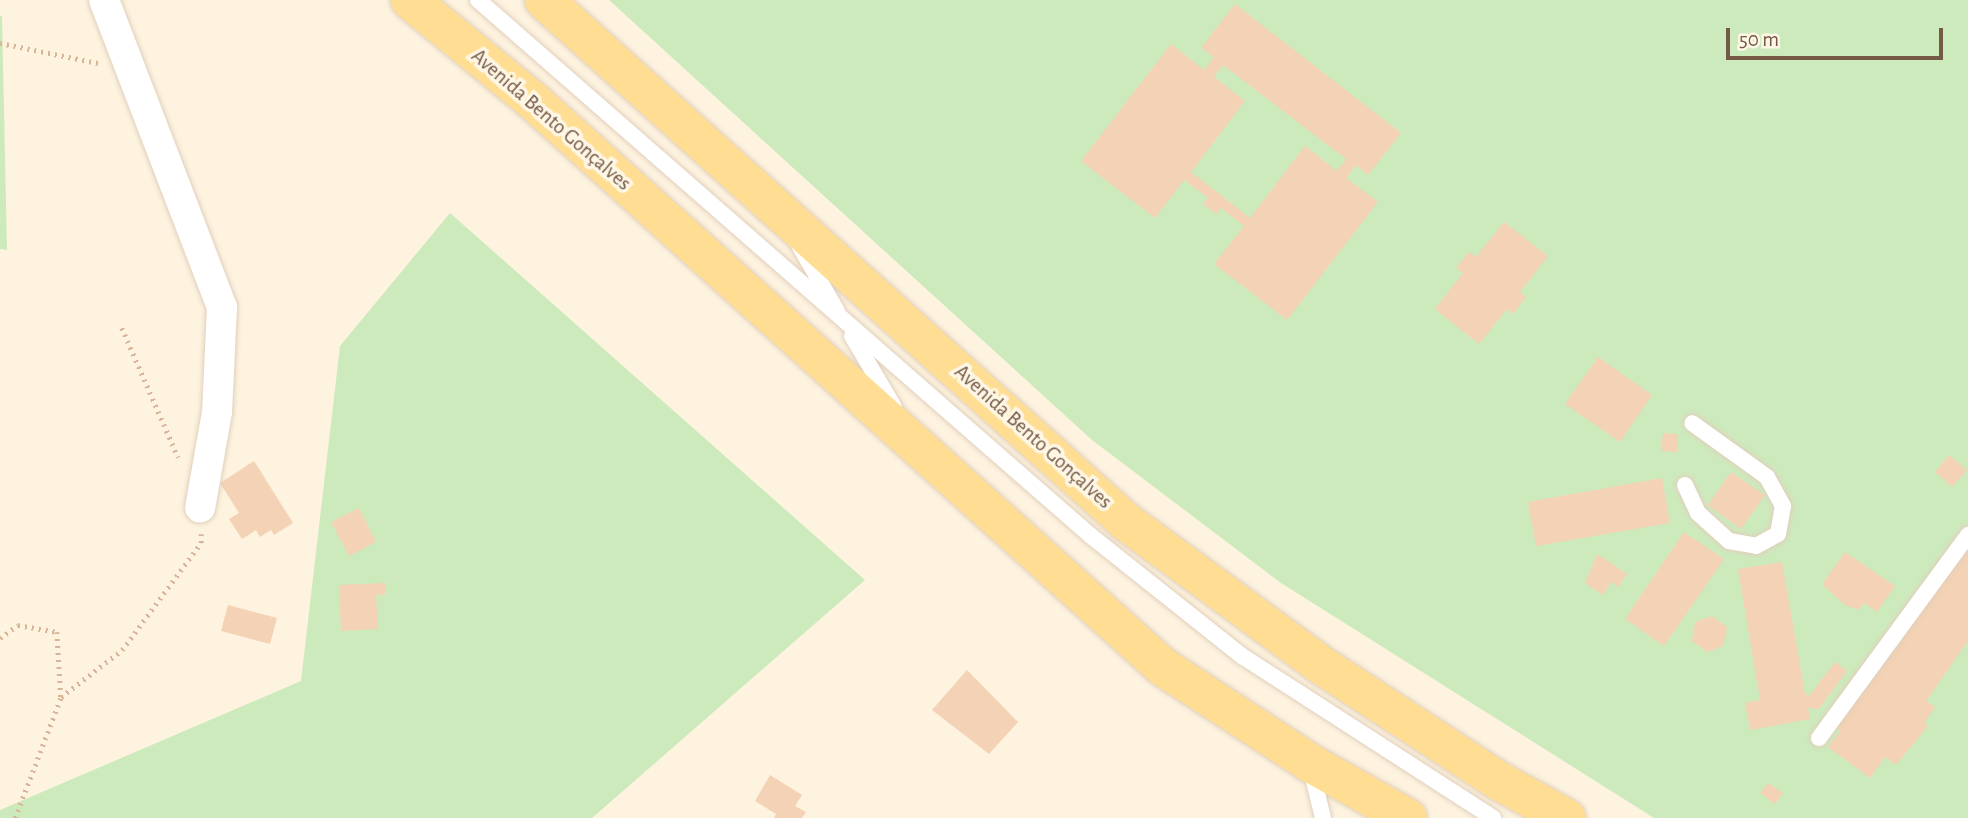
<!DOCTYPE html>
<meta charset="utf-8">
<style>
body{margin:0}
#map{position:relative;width:1968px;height:818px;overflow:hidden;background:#fdf3df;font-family:"Alegreya Sans",sans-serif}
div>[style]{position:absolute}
.green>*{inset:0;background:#cdeabd}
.building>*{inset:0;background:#f3d2b5}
.path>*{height:4.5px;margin-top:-2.25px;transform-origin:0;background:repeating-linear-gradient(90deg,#d8b599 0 2px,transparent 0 7px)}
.roads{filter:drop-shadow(0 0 2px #e1cfbb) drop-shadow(0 0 2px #e1cfbb)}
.service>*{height:16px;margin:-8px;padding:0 8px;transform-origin:8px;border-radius:8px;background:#fff}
.minor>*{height:30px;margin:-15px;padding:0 15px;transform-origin:15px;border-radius:15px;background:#fff}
.primary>*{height:38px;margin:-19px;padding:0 19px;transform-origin:19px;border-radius:19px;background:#ffde94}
span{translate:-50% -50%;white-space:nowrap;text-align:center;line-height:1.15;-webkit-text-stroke:7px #fff7e6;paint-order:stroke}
.street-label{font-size:21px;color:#745946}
.scale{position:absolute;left:1726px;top:28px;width:217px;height:32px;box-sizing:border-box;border:4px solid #745946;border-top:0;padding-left:9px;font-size:21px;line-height:24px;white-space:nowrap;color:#745946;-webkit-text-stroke:5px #fff7e6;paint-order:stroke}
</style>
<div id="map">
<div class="green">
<i style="clip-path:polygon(609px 0,1968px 0,1968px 818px,1654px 818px,1281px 583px,1092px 440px)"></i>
<i style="clip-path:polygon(0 15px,2px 17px,7px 250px,0 249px)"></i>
<i style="clip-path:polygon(450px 213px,865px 580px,592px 818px,0 818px,0 810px,301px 681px,340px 346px)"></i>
</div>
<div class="building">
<i style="clip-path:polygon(evenodd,1235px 4px,1401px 133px,1368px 175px,1356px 165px,1346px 178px,1378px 202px,1287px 320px,1214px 264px,1244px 226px,1221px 208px,1216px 214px,1203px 204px,1208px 198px,1184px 180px,1155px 218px,1081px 161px,1171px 44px,1204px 70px,1214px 57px,1201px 48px,1235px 4px,1223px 65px,1346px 159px,1337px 171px,1305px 146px,1250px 218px,1191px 172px,1245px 101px,1214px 77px,1223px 65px)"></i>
<i style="clip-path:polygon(1504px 222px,1548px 256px,1520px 292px,1526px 297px,1513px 314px,1507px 309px,1479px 344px,1435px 309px,1463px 273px,1456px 268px,1469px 252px,1476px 257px)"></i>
<i style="clip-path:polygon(1598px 357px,1652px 395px,1620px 442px,1565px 404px)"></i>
<i style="clip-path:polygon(1663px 433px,1678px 434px,1677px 452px,1661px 451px)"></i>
<i style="clip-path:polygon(1949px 455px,1967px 470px,1952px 487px,1935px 472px)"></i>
<i style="clip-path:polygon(254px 461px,293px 523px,274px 535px,271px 530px,260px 537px,256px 530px,242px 539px,229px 519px,239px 513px,220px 483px)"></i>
<i style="clip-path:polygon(1731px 472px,1765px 495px,1741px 529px,1708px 505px)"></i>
<i style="clip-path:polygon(1662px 478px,1670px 523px,1536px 546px,1528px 502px)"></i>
<i style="clip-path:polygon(359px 508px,376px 542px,349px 556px,331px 522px)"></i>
<i style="clip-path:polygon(1684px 532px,1724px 559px,1664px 646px,1625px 619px)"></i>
<i style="clip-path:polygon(1968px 544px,1968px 641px,1926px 701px,1935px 707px,1924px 723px,1928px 726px,1896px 765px,1885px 757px,1870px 778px,1828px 747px,1841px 730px,1836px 727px)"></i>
<i style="clip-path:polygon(1845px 552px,1895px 586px,1877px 612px,1864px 603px,1859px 610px,1845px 605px,1822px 584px)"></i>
<i style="clip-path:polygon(1597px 554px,1627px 574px,1618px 587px,1611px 582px,1603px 595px,1585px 583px)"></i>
<i style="clip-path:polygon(1782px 562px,1805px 694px,1809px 696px,1835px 662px,1847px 671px,1819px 709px,1808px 708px,1810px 719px,1750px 730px,1745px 703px,1760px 700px,1738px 569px)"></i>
<i style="clip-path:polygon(385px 583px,385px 595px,376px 595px,378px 629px,341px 631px,339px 585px)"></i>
<i style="clip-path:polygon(228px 605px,277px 618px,270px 644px,221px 631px)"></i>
<i style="clip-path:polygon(1712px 616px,1727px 627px,1723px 646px,1707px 652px,1692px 641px,1695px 622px)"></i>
<i style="clip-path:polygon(967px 670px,1018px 722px,989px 754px,932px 710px)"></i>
<i style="clip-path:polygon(770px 775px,802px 795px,795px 806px,806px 812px,802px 818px,774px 818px,776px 814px,755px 801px)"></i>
<i style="clip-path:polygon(1768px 783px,1783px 793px,1775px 804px,1760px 793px)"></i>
</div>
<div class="path">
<i style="left:0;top:43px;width:100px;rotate:11.5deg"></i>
<i style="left:122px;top:328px;width:141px;rotate:66.5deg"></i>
<i style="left:0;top:638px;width:22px;rotate:-36deg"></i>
<i style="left:18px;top:625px;width:40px;rotate:10deg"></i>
<i style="left:57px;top:632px;width:65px;rotate:86.5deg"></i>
<i style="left:61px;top:697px;width:77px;rotate:-37.6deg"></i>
<i style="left:122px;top:650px;width:133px;rotate:-53.6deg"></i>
<i style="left:201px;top:543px;width:9px;rotate:-90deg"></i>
<i style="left:15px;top:818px;width:129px;rotate:-69.2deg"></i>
</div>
<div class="roads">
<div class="service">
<i style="left:478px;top:0;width:814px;rotate:41.17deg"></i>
<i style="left:1091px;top:536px;width:193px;rotate:38.5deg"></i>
<i style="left:1242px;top:656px;width:299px;rotate:32.8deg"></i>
<i style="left:799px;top:245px;width:76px;rotate:60.1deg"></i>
<i style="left:852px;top:336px;width:82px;rotate:59.4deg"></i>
<i style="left:1685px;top:485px;width:31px;rotate:65deg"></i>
<i style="left:1698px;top:513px;width:42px;rotate:42.1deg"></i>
<i style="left:1729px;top:541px;width:27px;rotate:10deg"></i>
<i style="left:1756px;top:546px;width:25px;rotate:-29deg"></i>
<i style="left:1778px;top:534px;width:28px;rotate:-80deg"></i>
<i style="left:1783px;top:506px;width:33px;rotate:-119deg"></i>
<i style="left:1767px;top:477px;width:92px;rotate:-144.2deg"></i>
<i style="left:1819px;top:738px;width:252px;rotate:-53.7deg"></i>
<i style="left:1311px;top:769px;width:50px;rotate:76.2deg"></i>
</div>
<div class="minor">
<i style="left:104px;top:0;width:329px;rotate:69deg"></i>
<i style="left:222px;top:307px;width:105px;rotate:92.7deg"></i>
<i style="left:217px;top:412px;width:97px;rotate:100deg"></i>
</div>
<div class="primary">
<i style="left:410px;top:0;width:156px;rotate:39.3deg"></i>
<i style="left:531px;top:99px;width:850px;rotate:41.95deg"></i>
<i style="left:1163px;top:667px;width:176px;rotate:33.1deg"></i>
<i style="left:1310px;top:763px;width:112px;rotate:29.3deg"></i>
<i style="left:544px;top:0;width:780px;rotate:41.88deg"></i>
<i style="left:1125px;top:521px;width:243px;rotate:36.3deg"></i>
<i style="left:1321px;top:665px;width:212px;rotate:33.1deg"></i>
<i style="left:1499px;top:781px;width:77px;rotate:28.9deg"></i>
</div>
</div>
<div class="street-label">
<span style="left:551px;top:120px;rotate:41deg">Avenida Bento Gonçalves</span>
<span style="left:1033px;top:437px;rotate:42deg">Avenida Bento Gonçalves</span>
</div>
<div class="scale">50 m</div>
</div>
